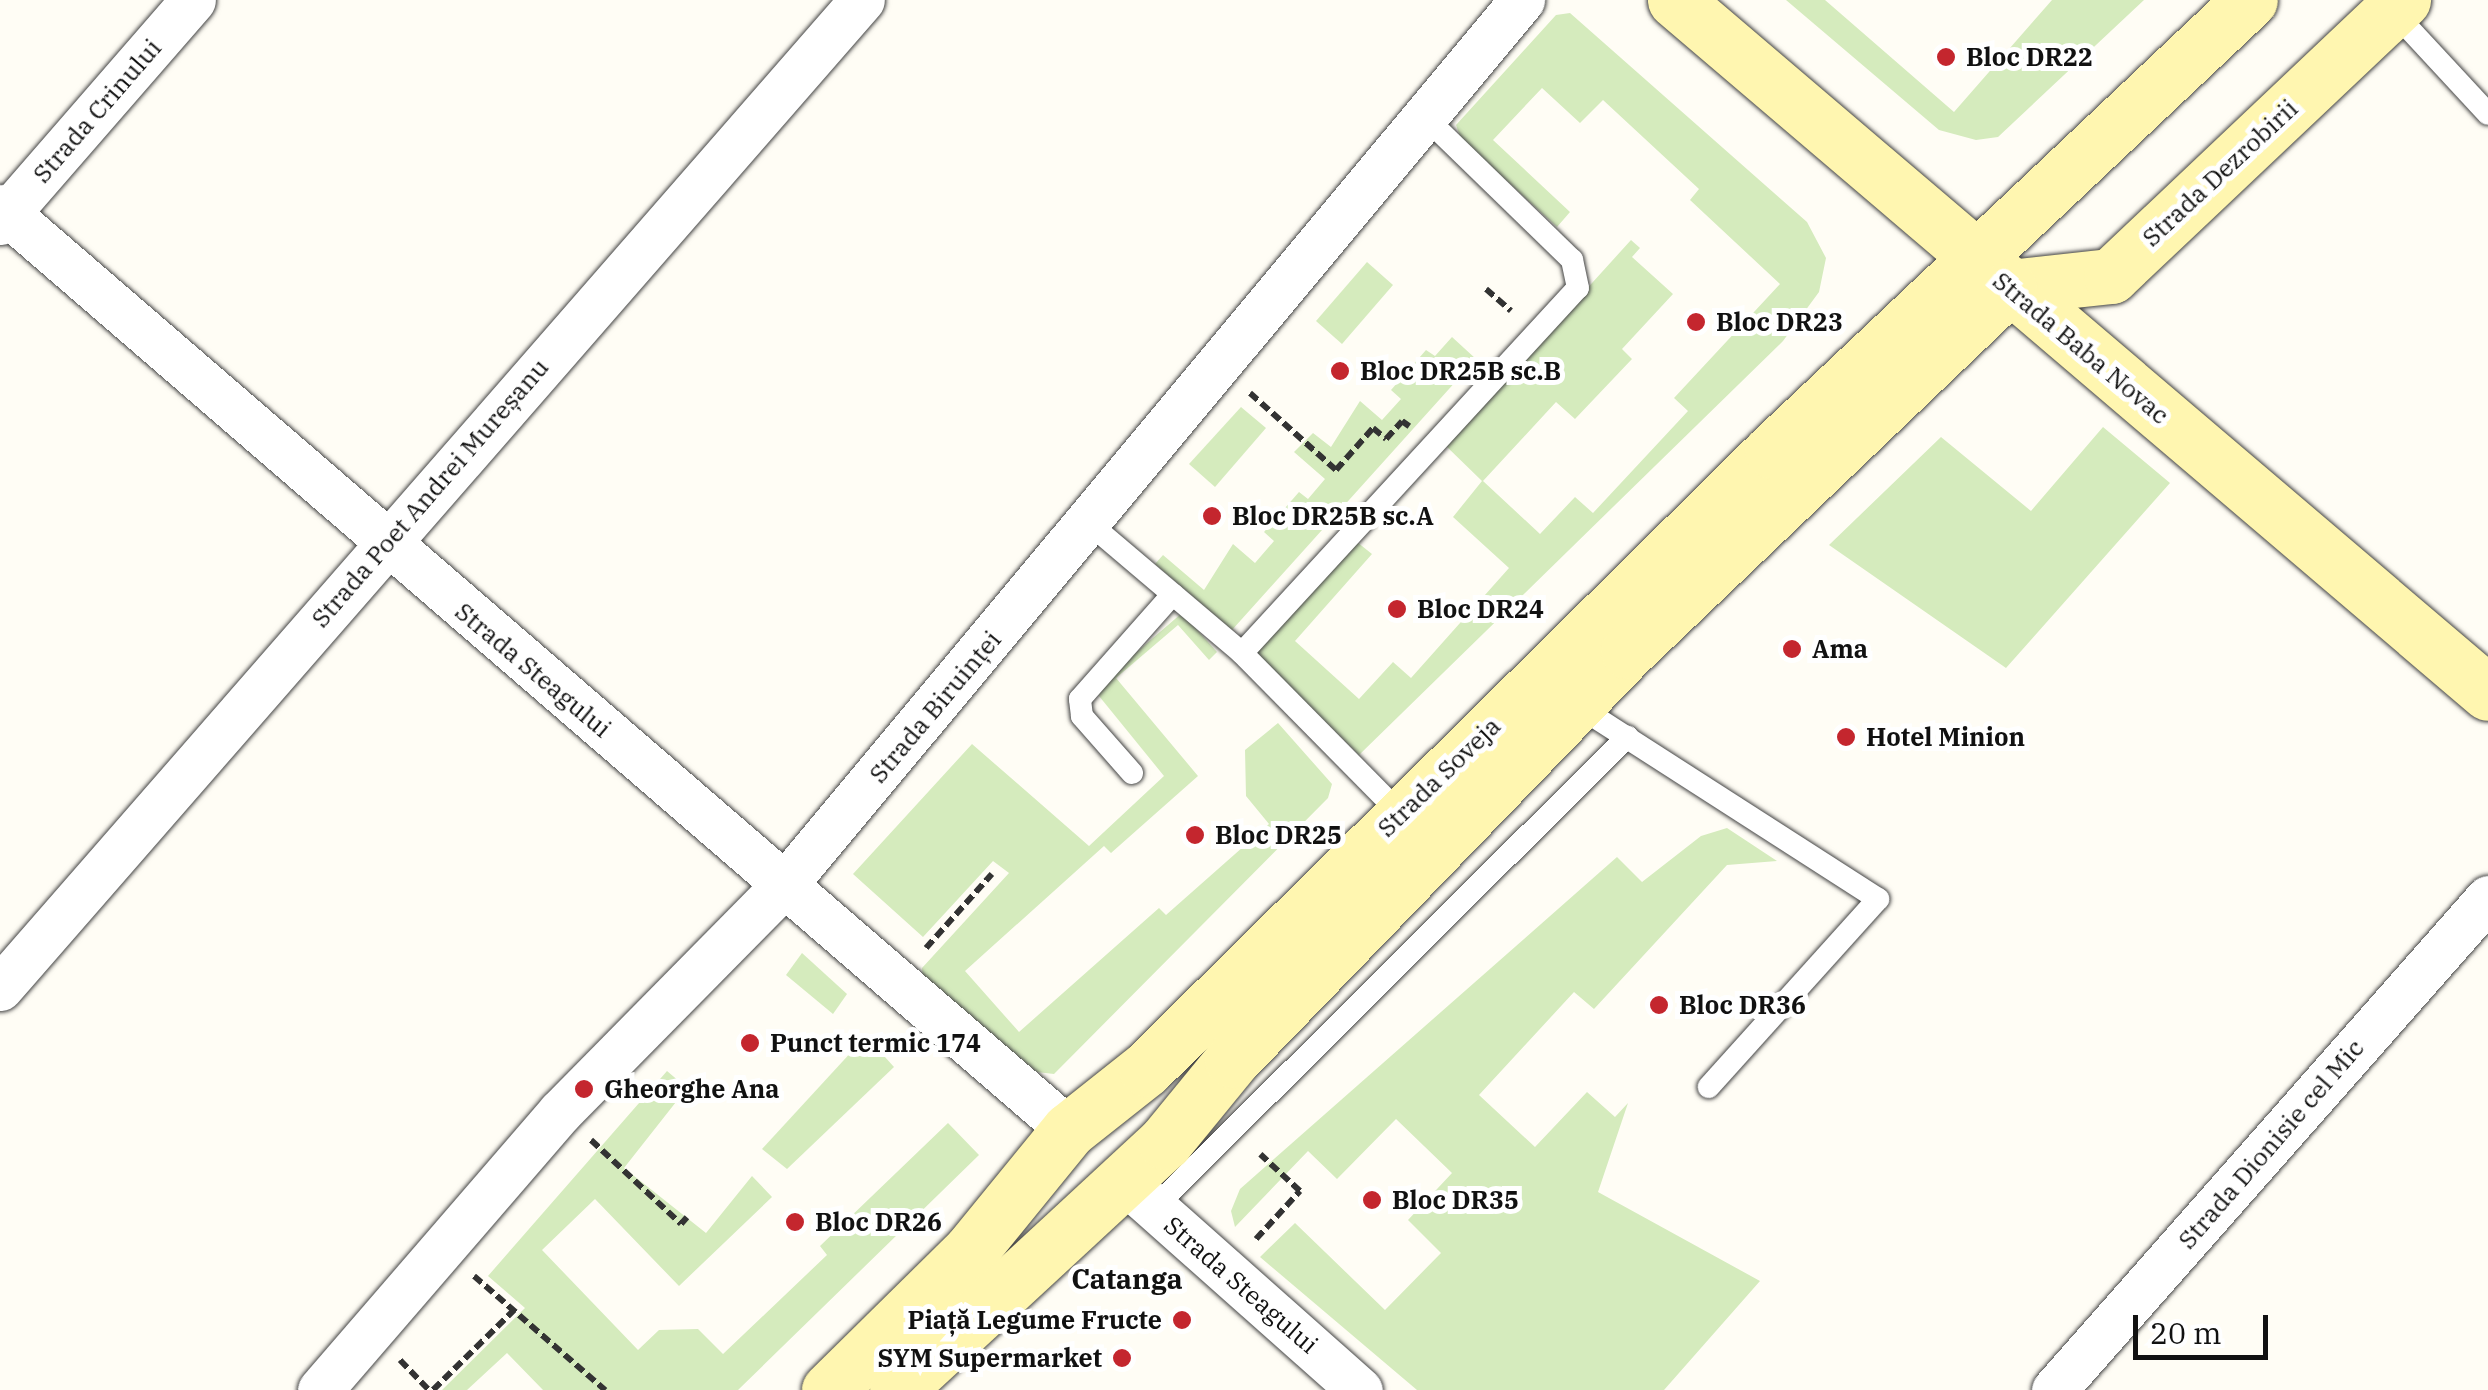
<!DOCTYPE html>
<meta charset="utf-8">
<style>
body{margin:0}
#map{position:relative;width:2488px;height:1390px;overflow:hidden;background:#fffdf5;font-family:"IBM Plex Serif",serif}
div>[style]{position:absolute}
.green>*{inset:0;background:#d5ebbd}
.path>*{height:6px;margin-top:-3px;transform-origin:0;background:repeating-linear-gradient(90deg,#333 0 10px,transparent 0 15px)}
.roads{filter:drop-shadow(0 0 2px #444) drop-shadow(0 0 2px #444)}
.service>*{height:22px;margin:-11px;padding:0 11px;transform-origin:11px;border-radius:11px;background:#fff}
.minor>*{height:45px;margin:-22.5px;padding:0 22.5px;transform-origin:22.5px;border-radius:22.5px;background:#fff}
.secondary>*{height:55px;margin:-27.5px;padding:0 27.5px;transform-origin:27.5px;border-radius:27.5px;background:#fff6b0}
.dots>*{width:28px;height:28px;translate:-50% -50%;box-sizing:border-box;border:5px solid #fff;border-radius:50%}
span{translate:-50% -50%;white-space:nowrap;text-align:center;line-height:1.15;-webkit-text-stroke:10px #fff;paint-order:stroke}
.poi-label{font-size:25px;color:#111;font-weight:700}
.left{translate:0 -50%;text-align:left}
.right{translate:-100% -50%;text-align:right}
.street-label{font-size:25px;color:#111}
.neighbourhood-label{font-size:28px;color:#111;font-weight:700}
.scale{position:absolute;left:2133px;top:1315px;width:135px;height:45px;box-sizing:border-box;border:5px solid #111;border-top:0;padding-left:12px;font-size:30px;line-height:35px;white-space:nowrap;color:#111;-webkit-text-stroke:8px #fff;paint-order:stroke}
</style>
<div id="map">
<div class="green">
<i style="clip-path:polygon(1786px 0,1825px 0,1954px 112px,2052px 0,2144px 0,1998px 137px,1976px 140px,1939px 130px)"></i>
<i style="clip-path:polygon(1570px 13px,1807px 222px,1826px 258px,1819px 292px,1783px 341px,1359px 755px,1256px 653px,1357px 542px,1372px 554px,1295px 641px,1359px 699px,1393px 662px,1411px 678px,1509px 568px,1453px 517px,1482px 481px,1445px 445px,1631px 240px,1640px 248px,1632px 257px,1673px 294px,1622px 349px,1632px 359px,1575px 419px,1556px 402px,1483px 481px,1540px 534px,1575px 497px,1593px 513px,1688px 411px,1674px 398px,1780px 284px,1690px 200px,1699px 189px,1603px 100px,1580px 123px,1542px 88px,1493px 140px,1570px 212px,1557px 227px,1461px 139px,1456px 125px,1556px 15px)"></i>
<i style="clip-path:polygon(1367px 262px,1393px 285px,1342px 344px,1316px 321px)"></i>
<i style="clip-path:polygon(1452px 337px,1476px 359px,1232px 630px,1155px 564px,1163px 555px,1204px 590px,1233px 544px,1255px 563px,1274px 541px,1264px 532px,1299px 492px,1308px 499px,1325px 479px,1294px 452px,1313px 433px,1331px 447px,1360px 401px,1382px 420px,1401px 399px,1391px 390px,1426px 350px,1435px 356px)"></i>
<i style="clip-path:polygon(1241px 407px,1266px 428px,1215px 487px,1189px 464px)"></i>
<i style="clip-path:polygon(2103px 427px,2170px 483px,2006px 668px,1829px 545px,1941px 437px,2031px 511px)"></i>
<i style="clip-path:polygon(1182px 613px,1217px 652px,1209px 660px,1178px 625px,1116px 678px,1198px 776px,1111px 853px,1104px 846px,965px 971px,1019px 1032px,1159px 908px,1166px 915px,1269px 824px,1246px 796px,1245px 750px,1278px 723px,1332px 784px,1328px 798px,1054px 1074px,1037px 1072px,923px 979px,922px 968px,1009px 873px,993px 861px,923px 937px,853px 874px,972px 744px,1089px 846px,1164px 776px,1099px 696px,1103px 681px)"></i>
<i style="clip-path:polygon(1727px 828px,1777px 861px,1727px 865px,1594px 1009px,1574px 992px,1479px 1095px,1535px 1147px,1587px 1092px,1615px 1117px,1628px 1103px,1598px 1192px,1760px 1281px,1664px 1390px,1417px 1390px,1260px 1257px,1295px 1223px,1385px 1310px,1441px 1253px,1408px 1220px,1452px 1173px,1396px 1119px,1337px 1179px,1308px 1151px,1235px 1227px,1231px 1211px,1240px 1189px,1617px 857px,1642px 882px,1701px 836px)"></i>
<i style="clip-path:polygon(802px 953px,847px 994px,833px 1014px,786px 975px)"></i>
<i style="clip-path:polygon(866px 1036px,894px 1067px,787px 1169px,762px 1149px)"></i>
<i style="clip-path:polygon(667px 1071px,687px 1088px,624px 1168px,706px 1233px,752px 1176px,772px 1197px,679px 1286px,595px 1199px,542px 1250px,638px 1350px,659px 1330px,698px 1329px,723px 1354px,827px 1255px,820px 1246px,948px 1123px,979px 1155px,738px 1390px,543px 1390px,507px 1353px,467px 1390px,442px 1390px,525px 1308px,488px 1276px)"></i>
</div>
<div class="path">
<i style="left:1486px;top:289px;width:33px;rotate:41deg"></i>
<i style="left:1250px;top:393px;width:115px;rotate:41.8deg"></i>
<i style="left:1336px;top:470px;width:56px;rotate:-48.6deg"></i>
<i style="left:1373px;top:428px;width:17px;rotate:40deg"></i>
<i style="left:1386px;top:439px;width:24px;rotate:-48deg"></i>
<i style="left:1402px;top:421px;width:9px;rotate:36deg"></i>
<i style="left:926px;top:948px;width:99px;rotate:-48.3deg"></i>
<i style="left:591px;top:1140px;width:123px;rotate:43deg"></i>
<i style="left:681px;top:1224px;width:9px;rotate:-49deg"></i>
<i style="left:1256px;top:1239px;width:65px;rotate:-47.5deg"></i>
<i style="left:1300px;top:1191px;width:54px;rotate:-137.2deg"></i>
<i style="left:474px;top:1276px;width:174px;rotate:41deg"></i>
<i style="left:400px;top:1360px;width:42px;rotate:46deg"></i>
<i style="left:433px;top:1390px;width:114px;rotate:-44.6deg"></i>
</div>
<div class="roads">
<div class="service">
<i style="left:2390px;top:8px;width:144px;rotate:47.2deg"></i>
<i style="left:1090px;top:524px;width:199px;rotate:40.3deg"></i>
<i style="left:1242px;top:653px;width:226px;rotate:45.4deg"></i>
<i style="left:1242px;top:653px;width:496px;rotate:-47.4deg"></i>
<i style="left:1578px;top:288px;width:29px;rotate:-102deg"></i>
<i style="left:1572px;top:260px;width:208px;rotate:-135.8deg"></i>
<i style="left:1576px;top:705px;width:359px;rotate:32.7deg"></i>
<i style="left:1878px;top:899px;width:253px;rotate:132deg"></i>
<i style="left:1132px;top:773px;width:76px;rotate:-131.3deg"></i>
<i style="left:1082px;top:716px;width:17px;rotate:-97deg"></i>
<i style="left:1080px;top:699px;width:140px;rotate:-48.5deg"></i>
<i style="left:1154px;top:1208px;width:668px;rotate:-44.88deg"></i>
</div>
<div class="minor">
<i style="left:0;top:207px;width:1412px;rotate:40.81deg"></i>
<i style="left:0;top:222px;width:294px;rotate:-49deg"></i>
<i style="left:0;top:988px;width:1311px;rotate:-48.9deg"></i>
<i style="left:1122px;top:1179px;width:318px;rotate:41.6deg"></i>
<i style="left:320px;top:1390px;width:367px;rotate:-49.2deg"></i>
<i style="left:560px;top:1112px;width:320px;rotate:-45.4deg"></i>
<i style="left:785px;top:884px;width:1151px;rotate:-50.18deg"></i>
<i style="left:2054px;top:1390px;width:656px;rotate:-48.58deg"></i>
</div>
<div class="secondary">
<i style="left:1675px;top:0;width:1068px;rotate:40.44deg"></i>
<i style="left:2009px;top:287px;width:103px;rotate:-6.2deg"></i>
<i style="left:2111px;top:276px;width:402px;rotate:-43.4deg"></i>
<i style="left:829px;top:1390px;width:199px;rotate:-44.6deg"></i>
<i style="left:971px;top:1250px;width:155px;rotate:-50.8deg"></i>
<i style="left:1069px;top:1130px;width:98px;rotate:-38.4deg"></i>
<i style="left:1146px;top:1069px;width:880px;rotate:-44.63deg"></i>
<i style="left:1772px;top:451px;width:657px;rotate:-43.34deg"></i>
<i style="left:897px;top:1390px;width:365px;rotate:-42.8deg"></i>
<i style="left:1165px;top:1142px;width:106px;rotate:-50.7deg"></i>
<i style="left:1232px;top:1060px;width:569px;rotate:-45.93deg"></i>
<i style="left:1628px;top:651px;width:527px;rotate:-43.69deg"></i>
</div>
</div>
<div class="dots">
<i style="left:1946px;top:57px;background:#c4262e"></i>
<i style="left:1696px;top:322px;background:#c4262e"></i>
<i style="left:1340px;top:371px;background:#c4262e"></i>
<i style="left:1212px;top:516px;background:#c4262e"></i>
<i style="left:1397px;top:609px;background:#c4262e"></i>
<i style="left:1792px;top:649px;background:#c4262e"></i>
<i style="left:1846px;top:737px;background:#c4262e"></i>
<i style="left:1195px;top:835px;background:#c4262e"></i>
<i style="left:1659px;top:1005px;background:#c4262e"></i>
<i style="left:750px;top:1043px;background:#c4262e"></i>
<i style="left:584px;top:1089px;background:#c4262e"></i>
<i style="left:1372px;top:1200px;background:#c4262e"></i>
<i style="left:795px;top:1222px;background:#c4262e"></i>
<i style="left:1182px;top:1320px;background:#c4262e"></i>
<i style="left:1122px;top:1358px;background:#c4262e"></i>
</div>
<div class="poi-label">
<span class="left" style="left:1966px;top:57px">Bloc DR22</span>
<span class="left" style="left:1716px;top:322px">Bloc DR23</span>
<span class="left" style="left:1360px;top:371px">Bloc DR25B sc.B</span>
<span class="left" style="left:1232px;top:516px">Bloc DR25B sc.A</span>
<span class="left" style="left:1417px;top:609px">Bloc DR24</span>
<span class="left" style="left:1812px;top:649px">Ama</span>
<span class="left" style="left:1866px;top:737px">Hotel Minion</span>
<span class="left" style="left:1215px;top:835px">Bloc DR25</span>
<span class="left" style="left:1679px;top:1005px">Bloc DR36</span>
<span class="left" style="left:770px;top:1043px">Punct termic 174</span>
<span class="left" style="left:604px;top:1089px">Gheorghe Ana</span>
<span class="left" style="left:1392px;top:1200px">Bloc DR35</span>
<span class="left" style="left:815px;top:1222px">Bloc DR26</span>
<span class="right" style="left:1162px;top:1320px">Piață Legume Fructe</span>
<span class="right" style="left:1102px;top:1358px">SYM Supermarket</span>
</div>
<div class="street-label">
<span style="left:97px;top:111px;rotate:-49deg">Strada Crinului</span>
<span style="left:2220px;top:173px;rotate:-43deg">Strada Dezrobirii</span>
<span style="left:2081px;top:348px;rotate:40deg">Strada Baba Novac</span>
<span style="left:430px;top:493px;rotate:-49deg">Strada Poet Andrei Mureșanu</span>
<span style="left:533px;top:670px;rotate:40deg">Strada Steagului</span>
<span style="left:935px;top:707px;rotate:-50deg">Strada Biruinței</span>
<span style="left:1439px;top:777px;rotate:-44deg">Strada Soveja</span>
<span style="left:2271px;top:1144px;rotate:-49deg">Strada Dionisie cel Mic</span>
<span style="left:1241px;top:1285px;rotate:41deg">Strada Steagului</span>
</div>
<div class="neighbourhood-label">
<span style="left:1127px;top:1279px">Catanga</span>
</div>
<div class="scale">20 m</div>
</div>
